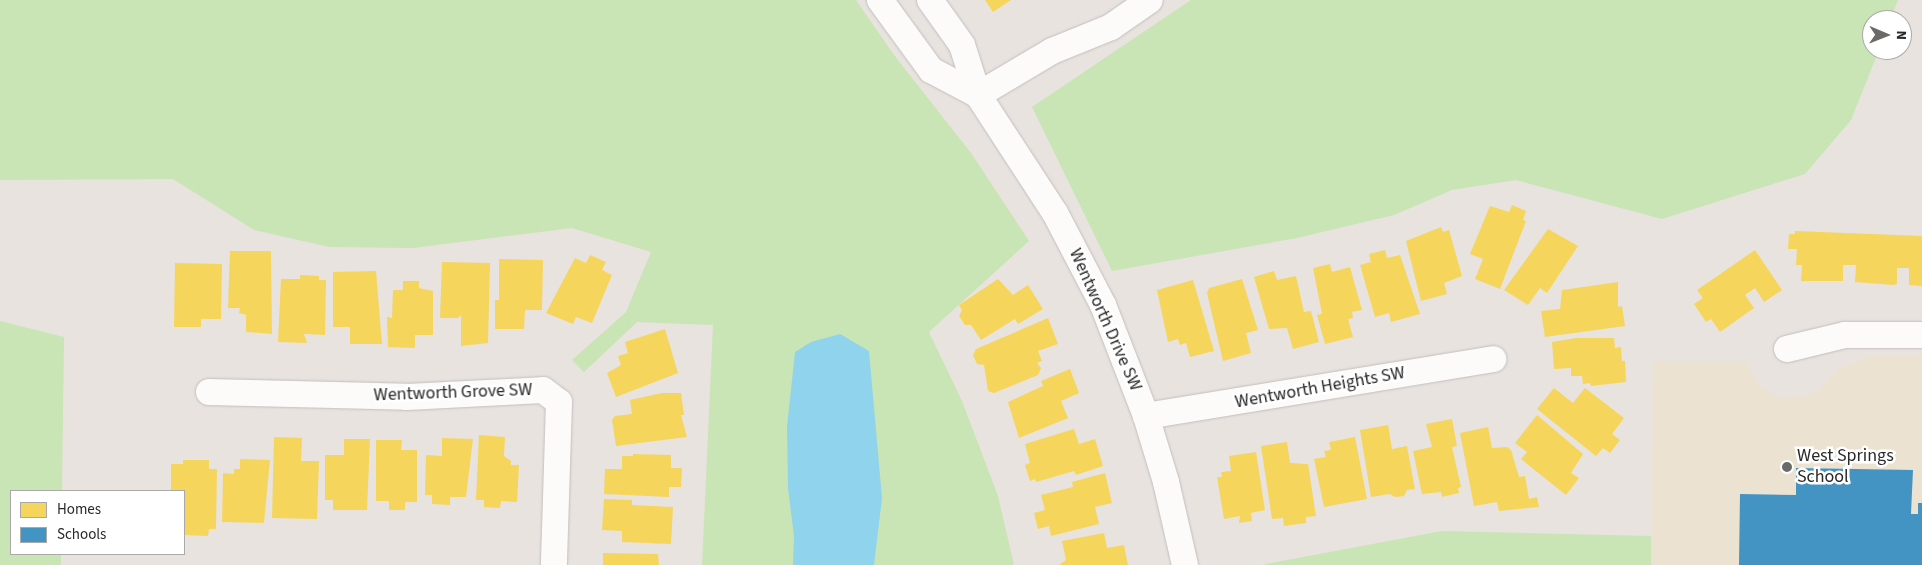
<!DOCTYPE html>
<style>
body{margin:0}
#map{position:relative;width:1922px;height:565px;overflow:hidden;background:#e8e3de;font-family:"Source Sans 3",sans-serif}
div>[style]{position:absolute}
.education>*{inset:0;background:#ebe2d2}
.green>*{inset:0;background:#c9e4b5}
.water>*{inset:0;background:#8fd4ec}
.homes>*{inset:0;background:#f6d55c}
.schools>*{inset:0;background:#4393c3}
.roads{filter:drop-shadow(0 0 1px #c1bfc0) drop-shadow(0 0 1px #c1bfc0)}
.street>*{height:26px;margin:-13px;padding:0 13px;transform-origin:13px;border-radius:13px;background:#fcfbfa}
.dots>*{width:14px;height:14px;translate:-50% -50%;box-sizing:border-box;border:2px solid #fff;border-radius:50%}
span{translate:-50% -50%;white-space:nowrap;text-align:center;line-height:1.15;-webkit-text-stroke:5px #fff;paint-order:stroke}
.street-label{font-size:18px;color:#292929}
.poi-label{font-size:18px;color:#292929}
.left{translate:0 -50%;text-align:left}
.legend{position:absolute;left:10px;top:490px;width:175px;height:65px;box-sizing:border-box;background:#fff;border:1px solid #a9a9a9;margin:0;padding:6px 9px;list-style:none;font-size:15px;color:#292929}
.legend li{display:flex;align-items:center;gap:10px;height:25px}
.legend b{width:25px;border:1px solid #a9a9a9}
.north{position:absolute;left:1862px;top:10px;width:50px;height:50px;box-sizing:border-box;background:#fff;border:1px solid #a9a9a9;border-radius:50%;rotate:91deg;font-size:14px;font-weight:700;line-height:20px;text-align:center;color:#292929}
.north::after{content:'';display:block;margin:auto;width:18px;height:22px;background:#6c6a68;clip-path:polygon(50% 0,100% 100%,50% 72%,0 100%)}
</style>
<div id="map">
<div class="education">
<i style="clip-path:polygon(1868px 356px,1922px 356px,1922px 565px,1651px 565px,1653px 361px,1746px 361px,1757px 383px,1769px 393px,1784px 398px,1815px 393px,1839px 369px)"></i>
</div>
<div class="green">
<i style="clip-path:polygon(0 0,856px 0,894px 55px,971px 153px,1029px 241px,929px 332px,962px 401px,998px 496px,1014px 565px,702px 565px,713px 325px,637px 322px,584px 372px,572px 360px,626px 312px,651px 252px,572px 228px,413px 248px,329px 247px,254px 230px,173px 179px,0 180px)"></i>
<i style="clip-path:polygon(1191px 0,1898px 0,1890px 20px,1872px 20px,1872px 50px,1879px 50px,1851px 120px,1805px 174px,1662px 219px,1516px 180px,1452px 190px,1394px 215px,1297px 238px,1112px 271px,1032px 107px)"></i>
<i style="clip-path:polygon(0 321px,64px 337px,62px 491px,11px 491px,11px 554px,61px 554px,61px 565px,0 565px)"></i>
<i style="clip-path:polygon(1442px 531px,1651px 536px,1651px 565px,1261px 565px)"></i>
</div>
<div class="water">
<i style="clip-path:polygon(840px 334px,869px 351px,882px 498px,874px 565px,793px 565px,794px 536px,788px 488px,787px 427px,795px 352px,811px 342px)"></i>
</div>
<div class="homes">
<i style="clip-path:polygon(985px 0,1011px 0,993px 12px)"></i>
<i style="clip-path:polygon(1512px 205px,1526px 211px,1523px 220px,1526px 221px,1500px 289px,1475px 279px,1483px 259px,1470px 254px,1490px 206px,1509px 212px)"></i>
<i style="clip-path:polygon(1441px 227px,1443px 232px,1449px 230px,1462px 276px,1444px 283px,1447px 294px,1421px 301px,1406px 241px)"></i>
<i style="clip-path:polygon(1548px 229px,1578px 246px,1547px 293px,1540px 288px,1528px 305px,1504px 290px)"></i>
<i style="clip-path:polygon(1795px 231px,1922px 236px,1922px 286px,1909px 285px,1909px 268px,1897px 268px,1897px 284px,1893px 285px,1855px 282px,1856px 265px,1843px 265px,1843px 281px,1801px 281px,1802px 265px,1796px 265px,1797px 249px,1788px 249px,1789px 234px,1795px 234px)"></i>
<i style="clip-path:polygon(1385px 250px,1387px 258px,1400px 255px,1420px 314px,1391px 322px,1389px 313px,1375px 317px,1360px 265px,1371px 262px,1369px 254px)"></i>
<i style="clip-path:polygon(1755px 250px,1782px 290px,1764px 302px,1755px 288px,1745px 295px,1754px 308px,1720px 332px,1711px 319px,1706px 322px,1694px 304px,1703px 298px,1697px 290px)"></i>
<i style="clip-path:polygon(230px 251px,271px 251px,272px 334px,246px 332px,246px 315px,239px 313px,240px 308px,228px 308px)"></i>
<i style="clip-path:polygon(590px 255px,606px 262px,602px 270px,612px 275px,592px 323px,576px 317px,573px 324px,546px 313px,575px 258px,586px 263px)"></i>
<i style="clip-path:polygon(499px 259px,543px 260px,542px 310px,525px 310px,524px 329px,495px 329px,495px 300px,499px 300px)"></i>
<i style="clip-path:polygon(442px 262px,490px 263px,488px 343px,461px 346px,461px 315px,458px 318px,440px 318px)"></i>
<i style="clip-path:polygon(175px 263px,222px 264px,221px 319px,201px 319px,201px 327px,174px 327px)"></i>
<i style="clip-path:polygon(1330px 264px,1332px 272px,1350px 267px,1362px 310px,1352px 312px,1353px 318px,1348px 319px,1353px 337px,1325px 344px,1317px 315px,1322px 314px,1313px 268px)"></i>
<i style="clip-path:polygon(376px 271px,382px 344px,350px 344px,350px 327px,333px 327px,333px 272px)"></i>
<i style="clip-path:polygon(1274px 271px,1277px 280px,1296px 276px,1304px 312px,1311px 311px,1319px 342px,1293px 349px,1287px 328px,1269px 329px,1254px 277px)"></i>
<i style="clip-path:polygon(300px 275px,319px 276px,319px 280px,326px 280px,325px 335px,304px 334px,307px 343px,278px 342px,281px 279px,300px 279px)"></i>
<i style="clip-path:polygon(998px 279px,1013px 295px,1028px 285px,1043px 309px,1018px 324px,1015px 319px,981px 340px,971px 325px,965px 325px,959px 316px,962px 310px,959px 305px)"></i>
<i style="clip-path:polygon(1242px 279px,1258px 330px,1246px 333px,1251px 353px,1223px 361px,1207px 293px,1209px 288px)"></i>
<i style="clip-path:polygon(1193px 280px,1214px 351px,1190px 357px,1186px 343px,1180px 345px,1178px 339px,1168px 342px,1157px 290px)"></i>
<i style="clip-path:polygon(403px 281px,419px 281px,419px 288px,433px 291px,433px 335px,415px 335px,415px 348px,388px 347px,387px 317px,392px 318px,393px 290px,403px 290px)"></i>
<i style="clip-path:polygon(1618px 282px,1618px 307px,1622px 306px,1625px 326px,1545px 337px,1541px 311px,1560px 309px,1562px 290px)"></i>
<i style="clip-path:polygon(1048px 318px,1058px 344px,1038px 351px,1042px 361px,1037px 363px,1041px 368px,1038px 375px,994px 393px,988px 391px,984px 365px,977px 364px,973px 355px,976px 349px)"></i>
<i style="clip-path:polygon(665px 329px,678px 373px,616px 397px,607px 373px,621px 365px,618px 356px,628px 353px,625px 342px)"></i>
<i style="clip-path:polygon(1576px 338px,1614px 338px,1615px 348px,1621px 347px,1622px 361px,1625px 361px,1626px 382px,1591px 386px,1590px 383px,1583px 384px,1582px 376px,1571px 376px,1571px 368px,1554px 369px,1552px 342px)"></i>
<i style="clip-path:polygon(1070px 369px,1079px 393px,1061px 401px,1068px 418px,1019px 438px,1008px 402px,1043px 386px,1041px 381px)"></i>
<i style="clip-path:polygon(1554px 388px,1573px 403px,1585px 388px,1624px 418px,1612px 434px,1620px 440px,1610px 453px,1603px 448px,1596px 456px,1537px 409px)"></i>
<i style="clip-path:polygon(662px 393px,681px 393px,684px 415px,681px 415px,687px 437px,616px 446px,612px 420px,615px 416px,632px 414px,630px 400px)"></i>
<i style="clip-path:polygon(1537px 415px,1583px 454px,1571px 473px,1579px 478px,1566px 495px,1521px 459px,1527px 452px,1515px 443px)"></i>
<i style="clip-path:polygon(1452px 419px,1457px 446px,1452px 447px,1461px 487px,1458px 488px,1459px 493px,1442px 497px,1441px 492px,1422px 494px,1413px 451px,1432px 447px,1426px 424px)"></i>
<i style="clip-path:polygon(1388px 425px,1392px 449px,1407px 446px,1415px 489px,1407px 490px,1404px 496px,1395px 497px,1390px 494px,1371px 497px,1360px 430px)"></i>
<i style="clip-path:polygon(1488px 427px,1492px 448px,1507px 447px,1511px 450px,1519px 477px,1525px 476px,1529px 499px,1537px 497px,1539px 507px,1499px 511px,1497px 502px,1474px 506px,1460px 433px)"></i>
<i style="clip-path:polygon(1074px 429px,1079px 444px,1095px 439px,1103px 466px,1076px 475px,1074px 471px,1036px 482px,1035px 479px,1030px 481px,1025px 465px,1030px 463px,1025px 444px)"></i>
<i style="clip-path:polygon(479px 435px,505px 437px,504px 456px,511px 461px,511px 465px,519px 465px,517px 502px,501px 501px,500px 508px,484px 507px,484px 500px,476px 500px)"></i>
<i style="clip-path:polygon(274px 437px,302px 438px,301px 461px,319px 461px,317px 519px,272px 518px)"></i>
<i style="clip-path:polygon(1355px 437px,1367px 499px,1324px 507px,1314px 459px,1326px 457px,1324px 451px,1331px 450px,1329px 442px)"></i>
<i style="clip-path:polygon(442px 438px,473px 439px,466px 497px,450px 497px,450px 505px,432px 504px,432px 495px,425px 495px,426px 455px,442px 456px)"></i>
<i style="clip-path:polygon(344px 439px,370px 439px,367px 510px,333px 510px,333px 500px,325px 500px,325px 455px,344px 455px)"></i>
<i style="clip-path:polygon(376px 440px,402px 440px,401px 450px,417px 450px,417px 502px,405px 502px,405px 510px,389px 510px,389px 501px,376px 501px)"></i>
<i style="clip-path:polygon(1287px 442px,1290px 463px,1308px 464px,1316px 516px,1306px 517px,1306px 523px,1284px 526px,1283px 518px,1272px 519px,1261px 446px)"></i>
<i style="clip-path:polygon(1256px 452px,1265px 510px,1251px 513px,1252px 521px,1239px 523px,1240px 516px,1224px 519px,1217px 477px,1222px 477px,1221px 472px,1231px 471px,1229px 456px)"></i>
<i style="clip-path:polygon(633px 454px,671px 455px,671px 468px,682px 468px,681px 487px,669px 487px,669px 497px,604px 494px,605px 469px,622px 469px,622px 456px,633px 456px)"></i>
<i style="clip-path:polygon(240px 459px,270px 460px,264px 523px,222px 522px,223px 473px,234px 474px,234px 469px,240px 469px)"></i>
<i style="clip-path:polygon(183px 460px,209px 460px,209px 469px,217px 469px,216px 529px,209px 529px,208px 536px,184px 535px,184px 491px,171px 491px,171px 464px,183px 464px)"></i>
<i style="clip-path:polygon(1105px 473px,1112px 503px,1095px 507px,1099px 524px,1051px 536px,1049px 526px,1038px 529px,1034px 513px,1045px 510px,1041px 495px,1073px 487px,1072px 482px)"></i>
<i style="clip-path:polygon(604px 499px,632px 500px,632px 505px,673px 507px,671px 544px,622px 542px,622px 531px,602px 530px)"></i>
<i style="clip-path:polygon(1104px 533px,1107px 548px,1124px 545px,1128px 565px,1059px 565px,1066px 560px,1062px 541px)"></i>
<i style="clip-path:polygon(603px 553px,658px 554px,659px 565px,603px 565px)"></i>
</div>
<div class="schools">
<i style="clip-path:polygon(1796px 468px,1913px 470px,1911px 514px,1918px 514px,1918px 503px,1922px 503px,1922px 565px,1739px 565px,1740px 494px,1796px 495px)"></i>
</div>
<div class="roads">
<div class="street">
<i style="left:880px;top:0;width:87px;rotate:53.9deg"></i>
<i style="left:931px;top:70px;width:53px;rotate:28deg"></i>
<i style="left:930px;top:0;width:55px;rotate:54.6deg"></i>
<i style="left:962px;top:45px;width:52px;rotate:72.3deg"></i>
<i style="left:978px;top:95px;width:141px;rotate:56.9deg"></i>
<i style="left:1055px;top:213px;width:104px;rotate:62.4deg"></i>
<i style="left:1103px;top:305px;width:119px;rotate:68.8deg"></i>
<i style="left:1146px;top:416px;width:69px;rotate:73.1deg"></i>
<i style="left:1166px;top:482px;width:85px;rotate:77.1deg"></i>
<i style="left:978px;top:95px;width:86px;rotate:-30.7deg"></i>
<i style="left:1052px;top:51px;width:64px;rotate:-22.1deg"></i>
<i style="left:1111px;top:27px;width:47px;rotate:-34.7deg"></i>
<i style="left:1787px;top:349px;width:60px;rotate:-13.6deg"></i>
<i style="left:1845px;top:335px;width:77px"></i>
<i style="left:209px;top:392px;width:198px;rotate:1.4deg"></i>
<i style="left:407px;top:397px;width:136px;rotate:-2.9deg"></i>
<i style="left:543px;top:390px;width:20px;rotate:37deg"></i>
<i style="left:559px;top:402px;width:163px;rotate:91.8deg"></i>
<i style="left:1146px;top:416px;width:352px;rotate:-9.3deg"></i>
</div>
</div>
<div class="dots">
<i style="left:1787px;top:467px;background:#6c6a68"></i>
</div>
<div class="street-label">
<span style="left:1105px;top:320px;rotate:66deg">Wentworth Drive SW</span>
<span style="left:1320px;top:388px;rotate:-10deg">Wentworth Heights SW</span>
<span style="left:453px;top:393px;rotate:-2deg">Wentworth Grove SW</span>
</div>
<div class="poi-label">
<span class="left" style="left:1797px;top:467px">West Springs<br>School</span>
</div>
<ul class="legend">
<li><b style="height:14px;background:#f6d55c"></b>Homes</li>
<li><b style="height:14px;background:#4393c3"></b>Schools</li>
</ul>
<div class="north">N</div>
</div>
